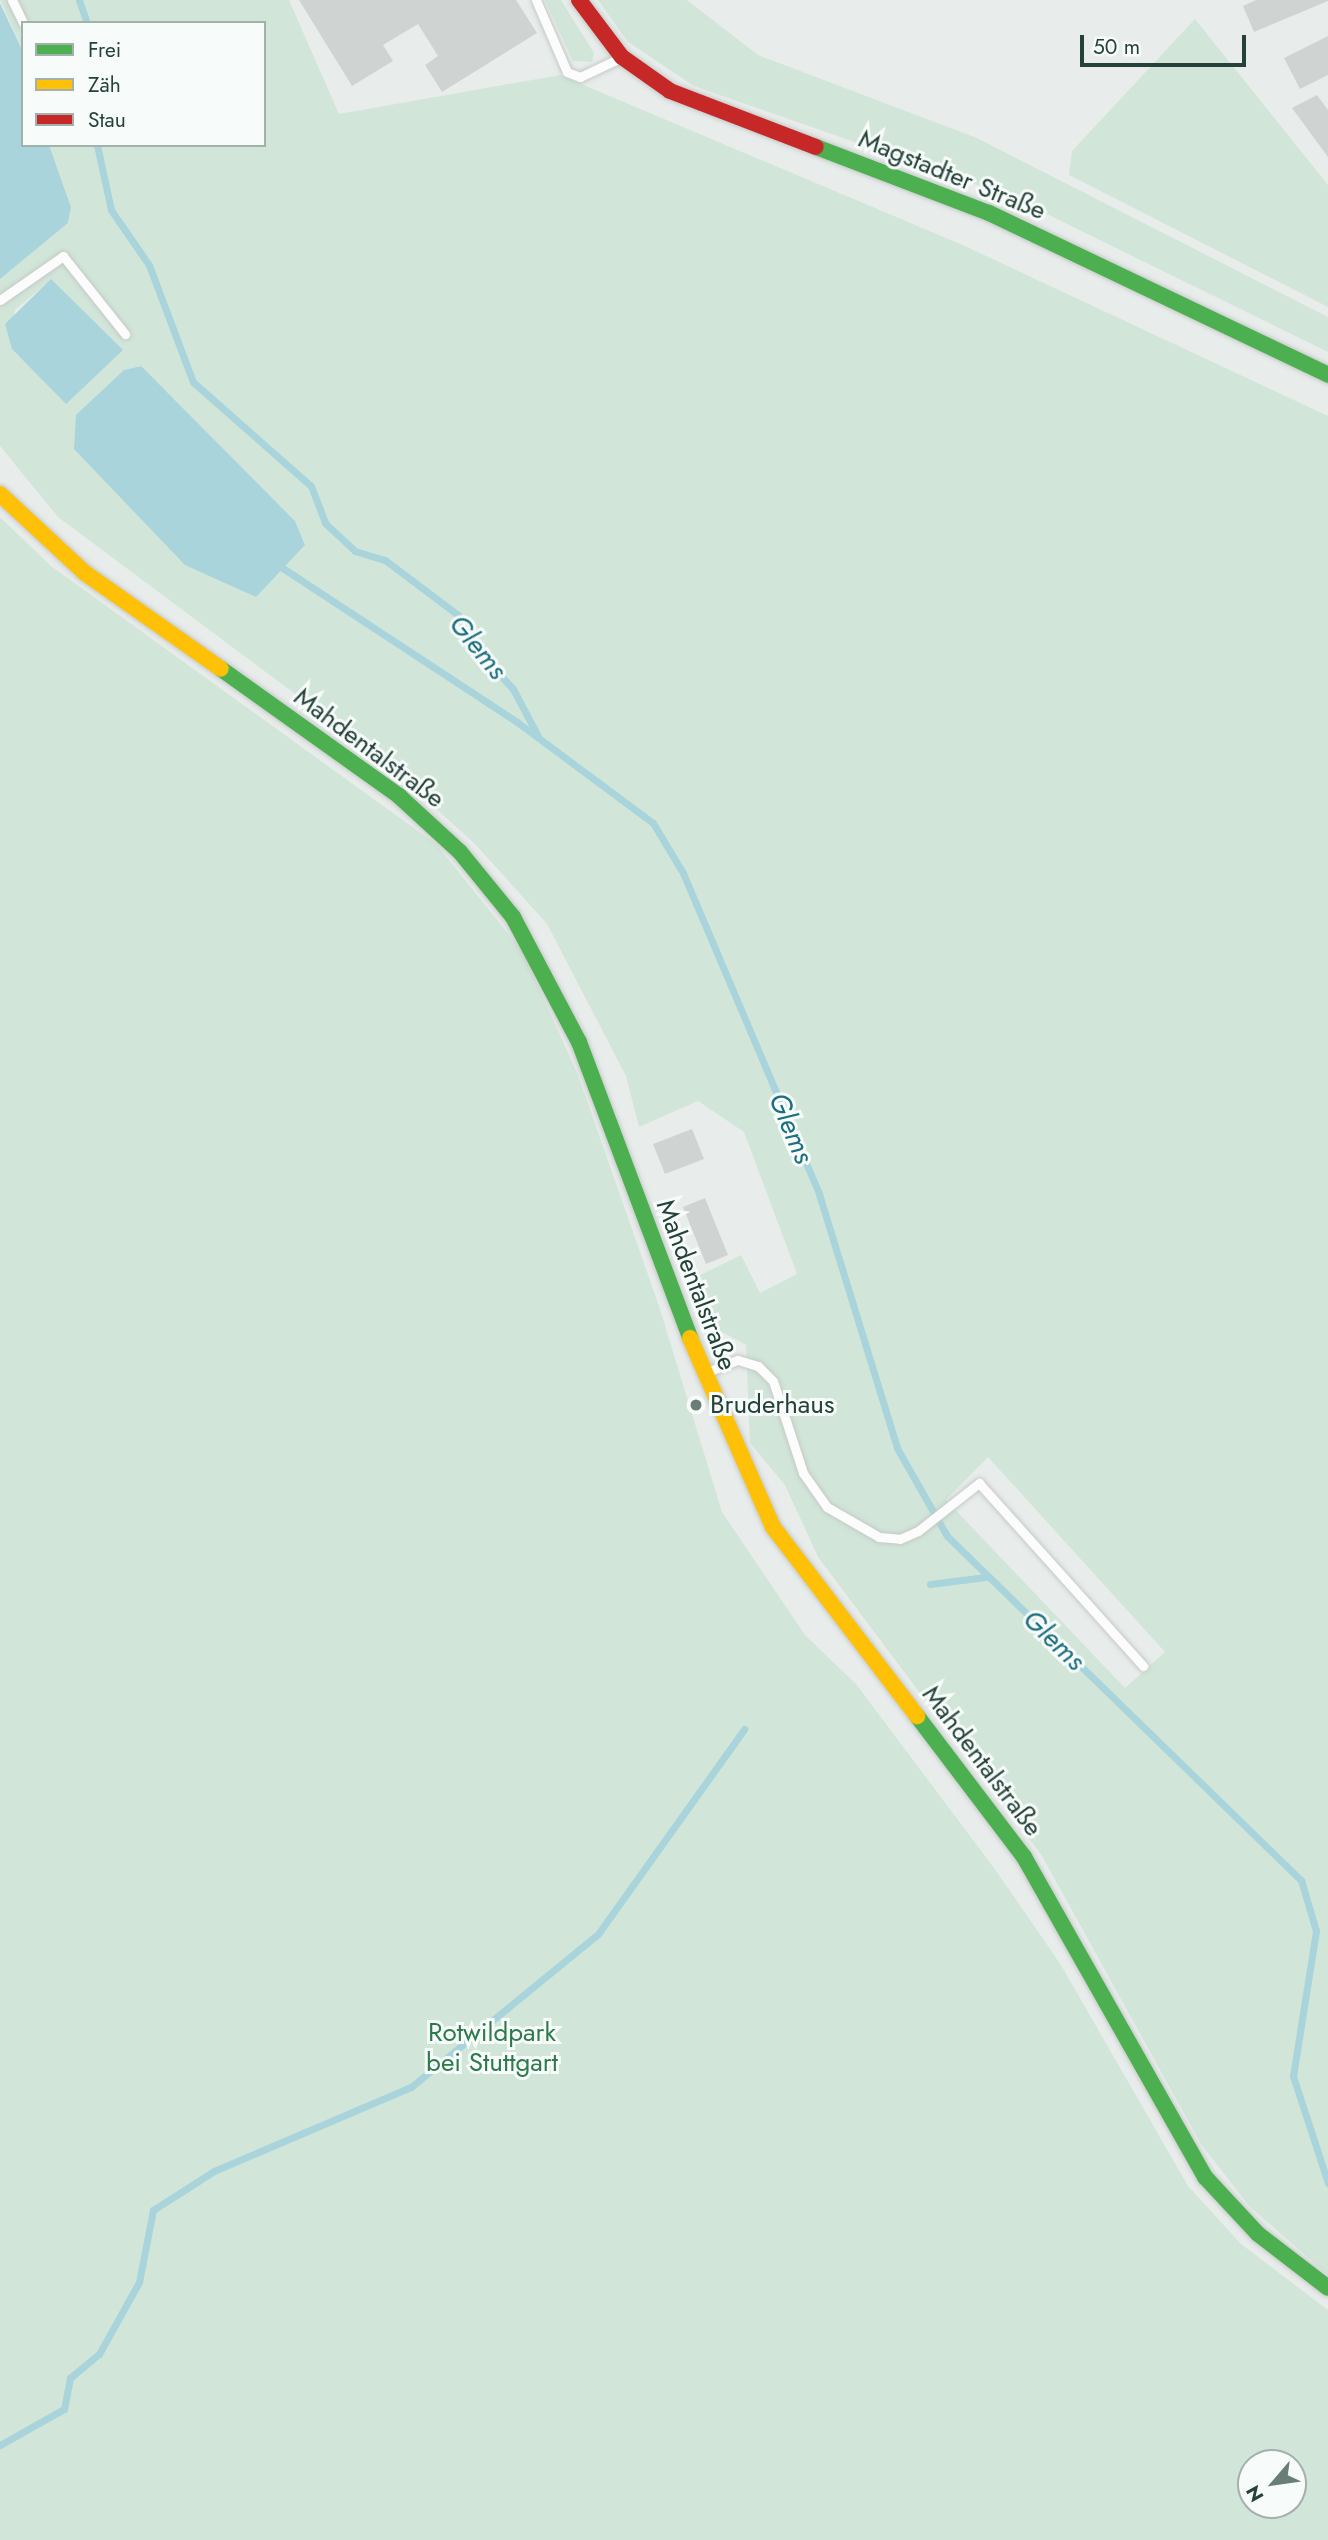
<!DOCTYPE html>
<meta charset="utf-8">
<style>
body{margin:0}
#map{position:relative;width:1328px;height:2540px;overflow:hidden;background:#e8edeb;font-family:Jost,sans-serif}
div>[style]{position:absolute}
.green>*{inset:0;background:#d1e6d8}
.water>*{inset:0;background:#a9d4db}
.stream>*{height:7px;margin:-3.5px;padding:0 3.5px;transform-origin:3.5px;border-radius:3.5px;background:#a9d4db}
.building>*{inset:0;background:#cfd4d2}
.roads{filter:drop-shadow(0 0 2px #c5cac8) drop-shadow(0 0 2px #c5cac8)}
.lane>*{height:9px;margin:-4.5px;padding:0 4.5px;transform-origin:4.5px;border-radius:4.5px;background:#fcfcfc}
.fast>*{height:16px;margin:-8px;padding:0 8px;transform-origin:8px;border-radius:8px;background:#4caf50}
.slow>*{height:16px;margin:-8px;padding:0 8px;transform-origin:8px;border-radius:8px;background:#ffc107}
.jam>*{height:16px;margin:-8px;padding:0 8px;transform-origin:8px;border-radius:8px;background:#c62828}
.dots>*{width:19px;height:19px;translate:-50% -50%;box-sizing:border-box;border:4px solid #f7fbf9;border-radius:50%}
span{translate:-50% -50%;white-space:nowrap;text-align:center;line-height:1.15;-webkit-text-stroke:6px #f7fbf9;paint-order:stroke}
.street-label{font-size:26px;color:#24423a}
.poi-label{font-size:26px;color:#24423a}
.left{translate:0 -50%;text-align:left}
.park-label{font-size:26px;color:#2d7a4b}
.water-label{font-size:28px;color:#1c6f80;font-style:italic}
.legend{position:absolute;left:21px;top:21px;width:245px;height:126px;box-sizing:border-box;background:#f7fbf9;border:2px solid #a3b1ad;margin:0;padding:9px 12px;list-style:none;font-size:21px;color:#24423a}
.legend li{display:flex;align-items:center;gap:14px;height:35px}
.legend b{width:35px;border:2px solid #a3b1ad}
.north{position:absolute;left:1237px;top:2449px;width:70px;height:70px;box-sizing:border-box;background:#f7fbf9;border:2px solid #a3b1ad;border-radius:50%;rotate:241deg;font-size:19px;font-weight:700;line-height:28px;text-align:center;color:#24423a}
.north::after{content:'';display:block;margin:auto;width:24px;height:32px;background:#697e78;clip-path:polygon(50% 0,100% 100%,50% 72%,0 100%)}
.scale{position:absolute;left:1080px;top:35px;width:166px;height:32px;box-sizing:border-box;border:4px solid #24423a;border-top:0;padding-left:9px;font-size:21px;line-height:24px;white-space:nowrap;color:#24423a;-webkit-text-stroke:5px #f7fbf9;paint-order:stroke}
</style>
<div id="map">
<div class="green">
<i style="clip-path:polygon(evenodd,0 0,289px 0,339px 114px,560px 75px,965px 246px,1328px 416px,1328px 2275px,1249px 2206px,1201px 2144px,1042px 1856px,818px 1557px,785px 1485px,750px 1443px,746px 1345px,709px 1325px,692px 1279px,741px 1255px,760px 1293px,797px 1274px,744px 1132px,698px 1101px,639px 1127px,626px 1076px,547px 924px,476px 845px,377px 755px,58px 517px,0 446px,0 279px,68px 223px,71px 207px,49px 145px,264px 145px,264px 23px,23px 23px,23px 52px,0 0,52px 279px,12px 349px,15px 310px,52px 279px,0 0,140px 366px,295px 521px,305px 545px,282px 569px,124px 370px,140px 366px,0 0,988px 1457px,1165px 1652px,1125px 1688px,946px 1500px,988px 1457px)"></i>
<i style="clip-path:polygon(545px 0,561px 0,594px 53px,592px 62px,573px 61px)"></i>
<i style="clip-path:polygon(598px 0,687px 0,758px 55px,977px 138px,1328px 317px,1328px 352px,1012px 197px,694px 86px,628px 42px)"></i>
<i style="clip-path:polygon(1195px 19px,1328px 185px,1328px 307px,1069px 175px,1072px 151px)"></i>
<i style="clip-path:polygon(evenodd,0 517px,51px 566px,436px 844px,522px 951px,578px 1075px,659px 1306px,722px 1512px,805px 1635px,856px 1684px,997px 1872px,1061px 1965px,1188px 2186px,1241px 2244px,1328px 2310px,1328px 2540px,0 2540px,0 517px,1251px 2463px,1293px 2463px,1293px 2505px,1251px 2505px,1251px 2463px)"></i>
</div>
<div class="water">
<i style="clip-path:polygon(0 3px,23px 52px,23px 145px,49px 145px,71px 207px,68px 223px,0 279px)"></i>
<i style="clip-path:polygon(51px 279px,123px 350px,66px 404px,12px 349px,5px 324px)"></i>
<i style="clip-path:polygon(141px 366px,295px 521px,305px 545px,256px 597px,185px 565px,74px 449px,76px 415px,124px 370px)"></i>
</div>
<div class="stream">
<i style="left:79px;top:0;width:24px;rotate:71deg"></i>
<i style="left:97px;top:145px;width:66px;rotate:77.8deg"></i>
<i style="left:111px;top:210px;width:67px;rotate:55.4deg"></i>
<i style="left:149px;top:265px;width:125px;rotate:69.4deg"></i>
<i style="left:193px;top:382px;width:157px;rotate:41.4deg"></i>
<i style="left:311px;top:486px;width:40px;rotate:69deg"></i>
<i style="left:325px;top:523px;width:41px;rotate:43deg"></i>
<i style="left:355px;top:551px;width:31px;rotate:17deg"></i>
<i style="left:385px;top:560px;width:91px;rotate:37deg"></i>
<i style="left:458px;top:615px;width:45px;rotate:59.5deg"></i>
<i style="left:481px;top:654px;width:47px;rotate:47.6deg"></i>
<i style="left:513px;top:689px;width:53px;rotate:62deg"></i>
<i style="left:275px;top:563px;width:290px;rotate:33.3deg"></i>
<i style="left:517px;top:722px;width:169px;rotate:36.6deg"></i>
<i style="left:653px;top:823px;width:58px;rotate:59deg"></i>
<i style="left:683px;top:873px;width:349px;rotate:67deg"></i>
<i style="left:819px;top:1194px;width:266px;rotate:72.9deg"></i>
<i style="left:897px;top:1448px;width:101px;rotate:60.4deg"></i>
<i style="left:947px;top:1536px;width:494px;rotate:44.2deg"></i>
<i style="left:1301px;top:1880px;width:53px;rotate:73.6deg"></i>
<i style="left:1316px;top:1931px;width:147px;rotate:99deg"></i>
<i style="left:1293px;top:2076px;width:113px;rotate:71.9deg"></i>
<i style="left:930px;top:1584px;width:56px;rotate:-7.1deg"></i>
<i style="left:0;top:2445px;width:73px;rotate:-29.4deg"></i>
<i style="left:64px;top:2409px;width:32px;rotate:-79deg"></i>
<i style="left:70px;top:2378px;width:38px;rotate:-40deg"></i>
<i style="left:99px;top:2354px;width:82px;rotate:-60.9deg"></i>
<i style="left:139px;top:2282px;width:73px;rotate:-79deg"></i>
<i style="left:153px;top:2210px;width:72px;rotate:-32.6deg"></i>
<i style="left:214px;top:2171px;width:214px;rotate:-23.1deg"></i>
<i style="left:411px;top:2087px;width:242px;rotate:-39.3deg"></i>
<i style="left:598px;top:1934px;width:252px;rotate:-54.5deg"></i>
</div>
<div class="building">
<i style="clip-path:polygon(299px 0,516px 0,537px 33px,442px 92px,425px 65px,438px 56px,418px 24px,383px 45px,393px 61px,352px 86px)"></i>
<i style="clip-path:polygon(1256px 0,1328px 0,1328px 1px,1254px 32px,1243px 6px)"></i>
<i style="clip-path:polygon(1328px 36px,1328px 75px,1300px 89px,1284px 58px)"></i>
<i style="clip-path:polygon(1317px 95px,1328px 110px,1328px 157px,1292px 108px)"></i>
<i style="clip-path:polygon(692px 1129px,704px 1159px,665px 1174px,653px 1144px)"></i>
<i style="clip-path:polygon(705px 1198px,728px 1255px,706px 1264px,683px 1207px)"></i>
</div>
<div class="roads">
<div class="lane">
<i style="left:12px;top:0;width:25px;rotate:64deg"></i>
<i style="left:536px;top:0;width:78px;rotate:66.7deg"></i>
<i style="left:567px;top:72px;width:14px;rotate:21deg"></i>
<i style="left:580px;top:77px;width:44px;rotate:-25.4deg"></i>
<i style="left:0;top:300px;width:77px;rotate:-34.9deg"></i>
<i style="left:63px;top:256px;width:100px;rotate:51.5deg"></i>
<i style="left:705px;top:1373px;width:35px;rotate:-22deg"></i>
<i style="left:738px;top:1360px;width:21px;rotate:17deg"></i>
<i style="left:758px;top:1366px;width:21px;rotate:45deg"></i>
<i style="left:773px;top:1381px;width:97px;rotate:71.9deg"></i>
<i style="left:803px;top:1473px;width:42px;rotate:54.8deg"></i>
<i style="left:827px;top:1507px;width:60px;rotate:30deg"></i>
<i style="left:879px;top:1537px;width:21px;rotate:5deg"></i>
<i style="left:900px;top:1539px;width:20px;rotate:-24deg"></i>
<i style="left:918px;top:1531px;width:78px;rotate:-38.2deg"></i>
<i style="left:979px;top:1483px;width:246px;rotate:48.1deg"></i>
</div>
<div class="fast">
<i style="left:816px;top:147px;width:185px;rotate:20.9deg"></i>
<i style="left:989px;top:213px;width:376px;rotate:25.5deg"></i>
<i style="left:221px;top:669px;width:219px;rotate:35.5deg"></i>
<i style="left:399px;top:796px;width:83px;rotate:42.6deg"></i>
<i style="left:460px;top:852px;width:84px;rotate:50.8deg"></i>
<i style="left:513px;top:917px;width:141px;rotate:62.2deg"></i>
<i style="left:579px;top:1042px;width:316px;rotate:69.4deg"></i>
<i style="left:917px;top:1716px;width:177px;rotate:52.8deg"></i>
<i style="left:1024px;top:1857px;width:368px;rotate:60.5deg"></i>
<i style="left:1205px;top:2177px;width:78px;rotate:47.1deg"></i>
<i style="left:1258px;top:2234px;width:88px;rotate:37.6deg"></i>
</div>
<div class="slow">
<i style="left:0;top:494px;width:116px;rotate:42.9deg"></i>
<i style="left:85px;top:573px;width:166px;rotate:35.2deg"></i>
<i style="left:690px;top:1338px;width:206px;rotate:66.3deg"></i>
<i style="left:773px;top:1527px;width:238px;rotate:52.7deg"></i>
</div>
<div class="jam">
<i style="left:579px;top:0;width:71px;rotate:53deg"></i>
<i style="left:622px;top:57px;width:59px;rotate:35.3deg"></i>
<i style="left:670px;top:91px;width:156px;rotate:21deg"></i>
</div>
</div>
<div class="dots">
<i style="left:696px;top:1405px;background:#697e78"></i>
</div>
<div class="street-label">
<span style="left:952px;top:175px;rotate:22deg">Magstadter Straße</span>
<span style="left:369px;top:748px;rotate:37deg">Mahdentalstraße</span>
<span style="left:696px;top:1285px;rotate:69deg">Mahdentalstraße</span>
<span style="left:982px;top:1761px;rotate:53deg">Mahdentalstraße</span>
</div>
<div class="poi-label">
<span class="left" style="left:710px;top:1405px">Bruderhaus</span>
</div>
<div class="park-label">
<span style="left:492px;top:2048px">Rotwildpark<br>bei Stuttgart</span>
</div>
<div class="water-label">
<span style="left:478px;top:647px;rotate:51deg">Glems</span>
<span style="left:791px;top:1128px;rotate:67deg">Glems</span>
<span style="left:1054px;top:1640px;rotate:44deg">Glems</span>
</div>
<ul class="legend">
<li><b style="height:9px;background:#4caf50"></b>Frei</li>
<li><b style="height:9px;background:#ffc107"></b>Zäh</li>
<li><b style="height:9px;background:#c62828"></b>Stau</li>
</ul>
<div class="north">N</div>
<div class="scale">50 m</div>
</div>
